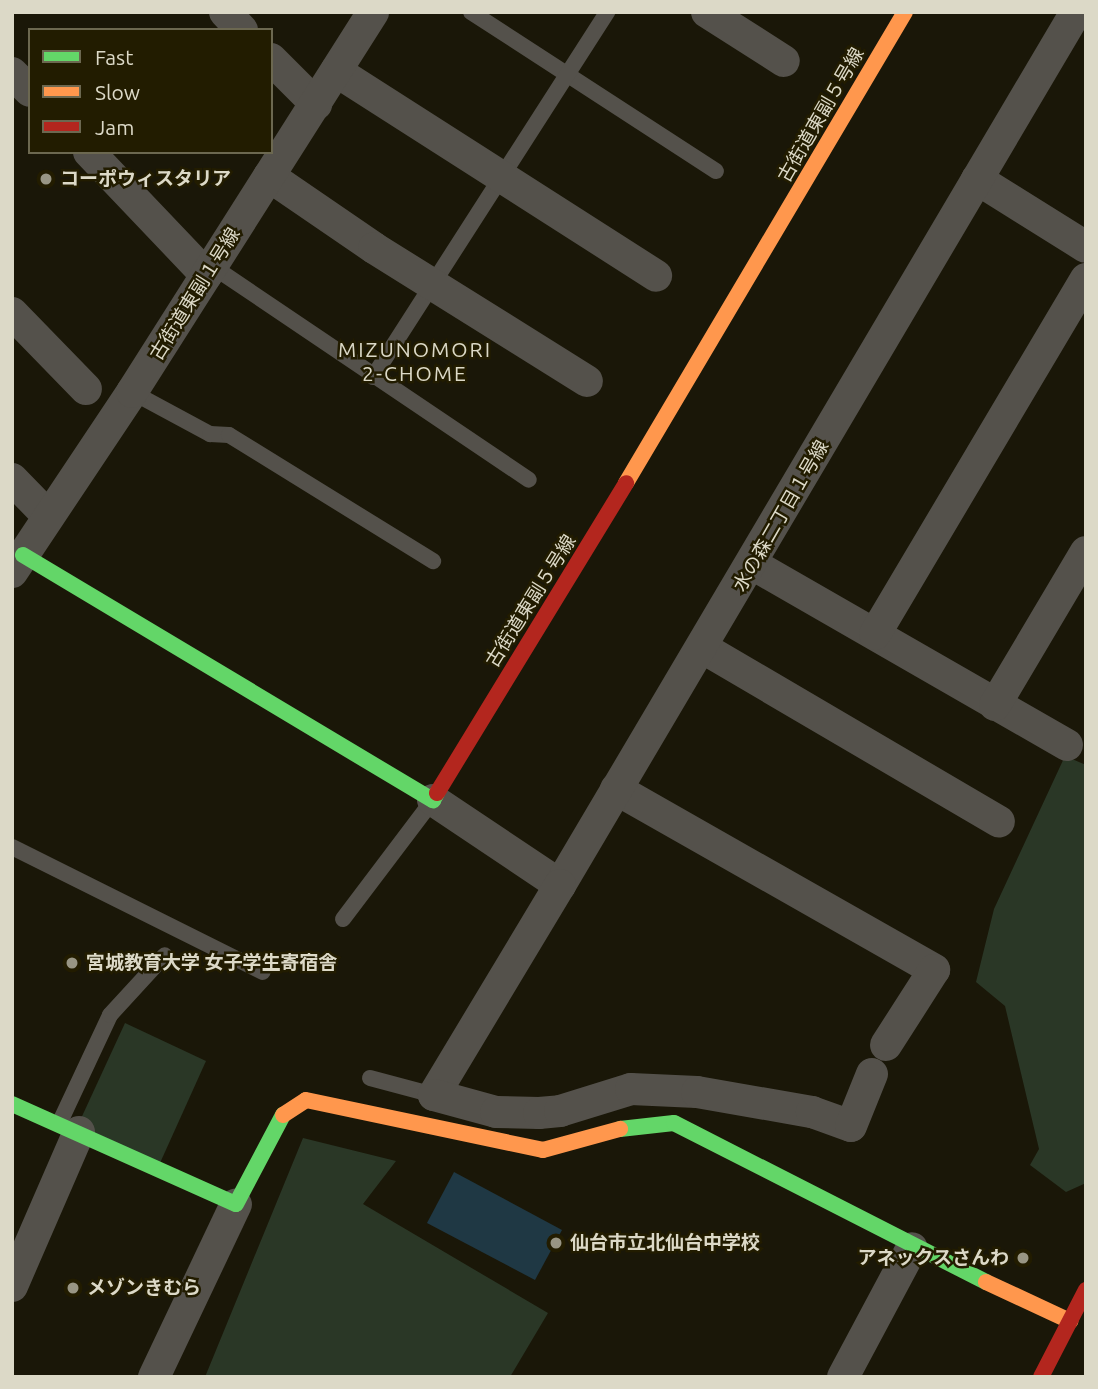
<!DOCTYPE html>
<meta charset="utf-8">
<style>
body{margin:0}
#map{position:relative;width:1098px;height:1389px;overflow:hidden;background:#1a1708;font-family:Ubuntu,"Noto Sans JP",sans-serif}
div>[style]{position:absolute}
.green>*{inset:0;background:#2a3726}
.water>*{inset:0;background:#1f3844}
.lane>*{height:16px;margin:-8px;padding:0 8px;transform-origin:8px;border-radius:8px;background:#54514b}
.street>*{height:32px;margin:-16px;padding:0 16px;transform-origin:16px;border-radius:16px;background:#54514b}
.fast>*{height:16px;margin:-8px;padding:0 8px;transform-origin:8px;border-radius:8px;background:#63d668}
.slow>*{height:16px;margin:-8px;padding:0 8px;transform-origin:8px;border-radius:8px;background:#ff974d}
.jam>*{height:16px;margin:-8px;padding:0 8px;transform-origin:8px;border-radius:8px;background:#b3261e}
.dots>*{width:19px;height:19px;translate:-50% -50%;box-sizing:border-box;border:4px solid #221c00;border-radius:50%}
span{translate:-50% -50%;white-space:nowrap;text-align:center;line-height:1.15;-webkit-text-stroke:5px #221c00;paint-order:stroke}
.street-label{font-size:19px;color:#dcd9c7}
.poi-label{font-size:19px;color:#dcd9c7;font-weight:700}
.left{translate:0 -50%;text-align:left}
.right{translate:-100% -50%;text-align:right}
.neighbourhood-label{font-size:21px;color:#dcd9c7;letter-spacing:2px}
.frame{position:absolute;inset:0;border:14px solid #dcd9c7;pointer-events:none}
.legend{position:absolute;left:28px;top:28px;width:245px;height:126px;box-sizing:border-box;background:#221c00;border:2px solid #6c6850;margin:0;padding:9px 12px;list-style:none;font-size:21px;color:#dcd9c7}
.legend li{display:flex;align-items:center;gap:14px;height:35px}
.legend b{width:35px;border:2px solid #6c6850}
</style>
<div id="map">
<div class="green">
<i style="clip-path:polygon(1065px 756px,1086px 765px,1086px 1183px,1066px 1192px,1030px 1165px,1039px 1149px,1005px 1006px,976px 982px,994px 909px)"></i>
<i style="clip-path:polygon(125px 1023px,206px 1061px,160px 1163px,78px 1125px)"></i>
<i style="clip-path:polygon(303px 1138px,396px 1161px,363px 1204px,548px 1313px,510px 1377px,205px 1377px)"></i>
</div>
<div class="water">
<i style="clip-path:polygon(454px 1172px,562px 1230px,535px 1280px,427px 1223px)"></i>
</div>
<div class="lane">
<i style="left:471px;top:12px;width:292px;rotate:33deg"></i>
<i style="left:212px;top:266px;width:382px;rotate:34deg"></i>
<i style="left:373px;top:377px;width:434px;rotate:-57.3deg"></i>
<i style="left:132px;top:392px;width:89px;rotate:28.3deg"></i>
<i style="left:210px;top:434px;width:19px;rotate:3deg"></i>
<i style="left:229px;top:435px;width:240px;rotate:31.7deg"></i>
<i style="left:12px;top:847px;width:280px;rotate:26.5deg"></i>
<i style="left:343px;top:919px;width:149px;rotate:-52.9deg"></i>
<i style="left:370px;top:1078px;width:66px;rotate:14.9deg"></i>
<i style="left:59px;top:1124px;width:120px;rotate:-64.9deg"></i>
<i style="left:110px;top:1015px;width:81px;rotate:-47.5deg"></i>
</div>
<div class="street">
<i style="left:225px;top:12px;width:25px;rotate:47deg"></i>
<i style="left:707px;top:12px;width:91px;rotate:32.5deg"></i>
<i style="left:271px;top:59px;width:64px;rotate:45deg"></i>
<i style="left:336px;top:71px;width:380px;rotate:32.6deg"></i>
<i style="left:12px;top:73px;width:25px;rotate:45deg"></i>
<i style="left:89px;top:152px;width:170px;rotate:46.4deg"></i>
<i style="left:269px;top:176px;width:127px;rotate:34.4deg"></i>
<i style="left:374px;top:248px;width:251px;rotate:32deg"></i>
<i style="left:977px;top:179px;width:128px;rotate:32deg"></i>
<i style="left:12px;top:313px;width:106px;rotate:45.8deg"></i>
<i style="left:12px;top:479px;width:52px;rotate:45.8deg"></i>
<i style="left:754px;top:565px;width:361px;rotate:29.9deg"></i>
<i style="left:12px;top:572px;width:216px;rotate:-56.3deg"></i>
<i style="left:132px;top:392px;width:450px;rotate:-57.6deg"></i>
<i style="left:875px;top:634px;width:413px;rotate:-59.3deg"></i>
<i style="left:703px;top:648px;width:343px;rotate:30.4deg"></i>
<i style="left:995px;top:705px;width:178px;rotate:-59.3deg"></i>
<i style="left:616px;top:789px;width:366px;rotate:29.6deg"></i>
<i style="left:934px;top:970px;width:89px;rotate:122.6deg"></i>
<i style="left:433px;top:800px;width:153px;rotate:33.8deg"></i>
<i style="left:560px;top:885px;width:1014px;rotate:-59.41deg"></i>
<i style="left:560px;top:885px;width:245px;rotate:121deg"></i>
<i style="left:434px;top:1095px;width:64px;rotate:15.3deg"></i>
<i style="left:496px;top:1112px;width:43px;rotate:1.3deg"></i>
<i style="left:539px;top:1113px;width:21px;rotate:-5deg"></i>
<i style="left:560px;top:1111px;width:74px;rotate:-17.2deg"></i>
<i style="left:631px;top:1089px;width:66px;rotate:2.6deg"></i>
<i style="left:697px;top:1092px;width:117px;rotate:9.9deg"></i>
<i style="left:812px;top:1112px;width:41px;rotate:19.7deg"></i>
<i style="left:851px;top:1126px;width:56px;rotate:-68deg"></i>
<i style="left:12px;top:1286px;width:168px;rotate:-66.5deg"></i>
<i style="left:154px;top:1377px;width:191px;rotate:-64.6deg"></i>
<i style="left:843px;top:1377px;width:146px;rotate:-61.9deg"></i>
</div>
<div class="fast">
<i style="left:23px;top:555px;width:478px;rotate:30.9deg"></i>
<i style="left:433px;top:800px;width:8px;rotate:-60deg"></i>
<i style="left:12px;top:1104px;width:245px;rotate:24.1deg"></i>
<i style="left:236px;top:1204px;width:101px;rotate:-62.2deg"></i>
<i style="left:620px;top:1129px;width:54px;rotate:-6.3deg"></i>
<i style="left:674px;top:1123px;width:350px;rotate:27deg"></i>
</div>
<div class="slow">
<i style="left:626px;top:483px;width:547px;rotate:-59.36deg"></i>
<i style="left:283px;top:1115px;width:27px;rotate:-33deg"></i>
<i style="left:306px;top:1100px;width:242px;rotate:11.9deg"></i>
<i style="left:543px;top:1150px;width:80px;rotate:-15.3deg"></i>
<i style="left:986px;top:1282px;width:93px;rotate:24.9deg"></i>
</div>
<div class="jam">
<i style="left:437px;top:793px;width:363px;rotate:-58.6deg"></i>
<i style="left:1041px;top:1377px;width:98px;rotate:-62.7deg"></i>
</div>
<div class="dots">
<i style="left:46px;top:179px;background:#989584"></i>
<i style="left:72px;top:963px;background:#989584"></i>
<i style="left:556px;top:1243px;background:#989584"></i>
<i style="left:1023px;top:1258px;background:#989584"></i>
<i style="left:73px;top:1288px;background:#989584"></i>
</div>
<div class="street-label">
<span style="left:821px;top:115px;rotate:-60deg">古街道東副５号線</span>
<span style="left:195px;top:294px;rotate:-58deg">古街道東副１号線</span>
<span style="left:781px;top:516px;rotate:-60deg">水の森二丁目１号線</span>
<span style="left:531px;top:601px;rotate:-58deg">古街道東副５号線</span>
</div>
<div class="poi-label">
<span class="left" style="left:60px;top:179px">コーポウィスタリア</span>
<span class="left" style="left:86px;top:963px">宮城教育大学 女子学生寄宿舎</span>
<span class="left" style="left:570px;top:1243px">仙台市立北仙台中学校</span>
<span class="right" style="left:1009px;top:1258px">アネックスさんわ</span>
<span class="left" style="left:87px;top:1288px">メゾンきむら</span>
</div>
<div class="neighbourhood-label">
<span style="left:415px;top:361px">MIZUNOMORI<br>2-CHOME</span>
</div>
<div class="frame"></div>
<ul class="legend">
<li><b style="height:9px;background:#63d668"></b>Fast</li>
<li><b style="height:9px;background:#ff974d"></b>Slow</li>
<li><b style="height:9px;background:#b3261e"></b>Jam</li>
</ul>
</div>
